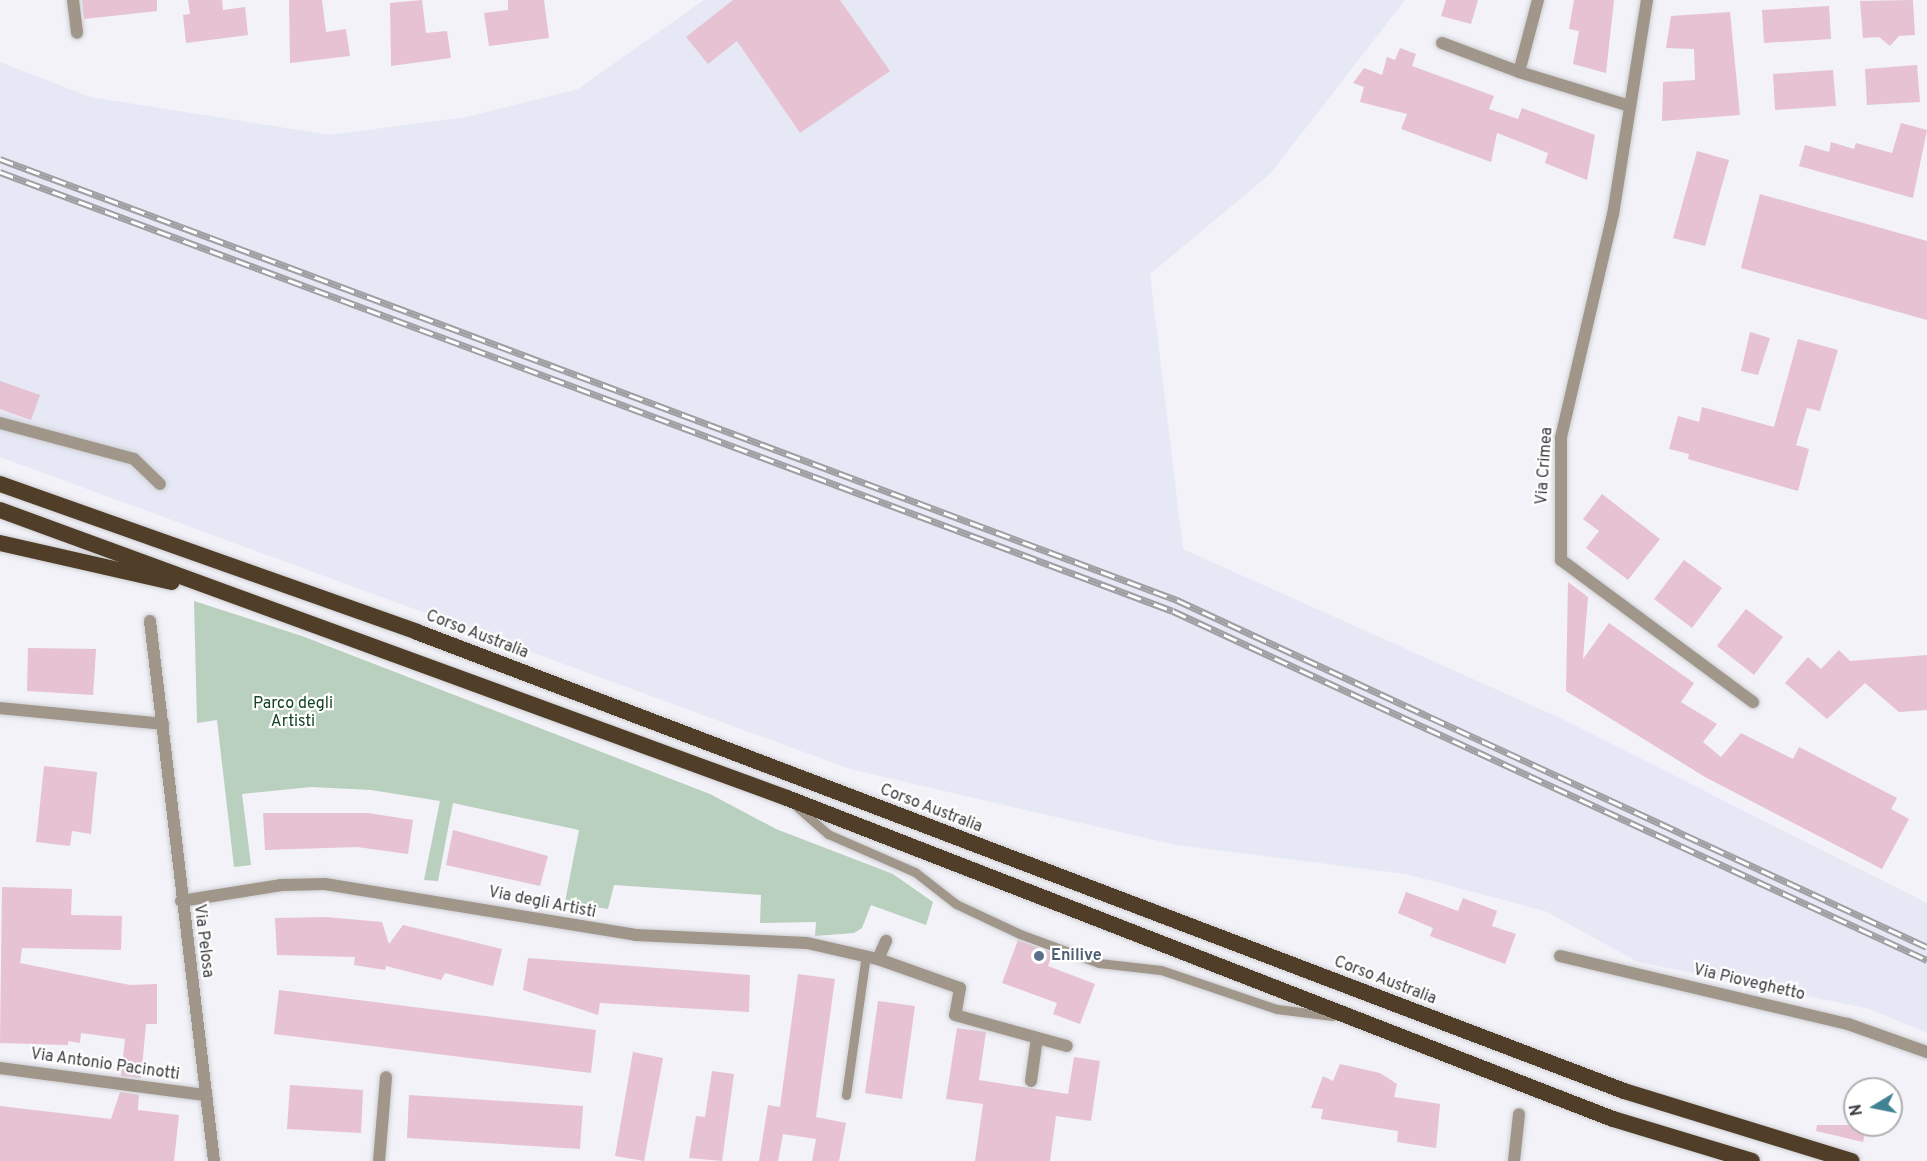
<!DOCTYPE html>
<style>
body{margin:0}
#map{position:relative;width:1927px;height:1161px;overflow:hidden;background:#f2f2f8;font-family:Overpass,sans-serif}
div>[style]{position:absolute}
.built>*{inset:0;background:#e6e8f5}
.green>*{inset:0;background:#b8d0bd}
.building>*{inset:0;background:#e6c2d2}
.roads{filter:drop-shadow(0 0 2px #cdced3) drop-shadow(0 0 2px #cdced3)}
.service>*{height:9px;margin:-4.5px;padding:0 4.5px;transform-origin:4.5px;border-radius:4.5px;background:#a0968a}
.minor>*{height:12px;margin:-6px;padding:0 6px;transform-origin:6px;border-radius:6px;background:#a0968a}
.trunk>*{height:16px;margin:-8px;padding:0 8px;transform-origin:8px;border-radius:8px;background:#503e28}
.rail>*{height:7px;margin-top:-3.5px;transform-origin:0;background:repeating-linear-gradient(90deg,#fff 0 14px,#9f9fa3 0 28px);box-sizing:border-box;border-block:2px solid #9f9fa3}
.dots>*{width:16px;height:16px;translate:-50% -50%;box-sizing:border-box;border:3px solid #fff;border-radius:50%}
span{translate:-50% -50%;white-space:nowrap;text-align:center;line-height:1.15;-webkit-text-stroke:4.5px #fff;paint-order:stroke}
.street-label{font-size:16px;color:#3b3c3e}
.park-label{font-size:16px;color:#124323}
.service-label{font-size:16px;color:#4e5e75;font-weight:700}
.left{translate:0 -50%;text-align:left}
.north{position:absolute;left:1843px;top:1077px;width:60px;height:60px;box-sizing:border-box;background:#fff;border:2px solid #b1b1b2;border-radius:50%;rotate:260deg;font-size:16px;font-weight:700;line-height:24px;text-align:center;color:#3b3c3e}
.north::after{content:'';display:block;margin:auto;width:21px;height:27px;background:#418394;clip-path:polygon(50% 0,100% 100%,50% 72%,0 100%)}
</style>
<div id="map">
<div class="built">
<i style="clip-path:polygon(704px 0,1405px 0,1270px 174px,1150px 274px,1183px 549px,1562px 719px,1927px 903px,1927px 1033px,1870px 1009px,1638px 962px,1545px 911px,1406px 874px,1176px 845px,850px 769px,0 457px,0 62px,90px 97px,330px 135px,466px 117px,578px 89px)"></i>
</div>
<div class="green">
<i style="clip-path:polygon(194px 601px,302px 636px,710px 794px,776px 829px,893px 874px,933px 902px,926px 925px,871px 905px,862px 928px,854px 933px,815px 936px,816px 922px,760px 923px,761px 895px,614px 885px,608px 909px,574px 904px,565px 902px,579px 830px,453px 803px,438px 881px,424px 880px,440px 801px,371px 790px,311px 787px,242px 794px,251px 865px,234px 867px,217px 720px,197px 723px)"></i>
</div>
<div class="building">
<i style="clip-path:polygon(82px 0,157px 0,157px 11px,84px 19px)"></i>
<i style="clip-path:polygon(188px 0,222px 0,223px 10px,245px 7px,248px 35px,186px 43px,183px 15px,190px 14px)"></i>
<i style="clip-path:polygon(289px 0,322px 0,326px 32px,346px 29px,350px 56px,290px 63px)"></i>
<i style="clip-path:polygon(422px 0,426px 33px,447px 31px,451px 58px,391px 66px,390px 3px)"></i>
<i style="clip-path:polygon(508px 0,544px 0,549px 38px,489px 46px,484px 13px,508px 10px)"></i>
<i style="clip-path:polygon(733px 0,840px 0,890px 71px,800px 133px,737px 41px,708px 64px,686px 37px)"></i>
<i style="clip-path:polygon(1446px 0,1478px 0,1471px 24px,1441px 16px)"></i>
<i style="clip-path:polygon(1574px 0,1614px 0,1606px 73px,1573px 64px,1579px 31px,1569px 29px)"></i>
<i style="clip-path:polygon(1913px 0,1915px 35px,1899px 36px,1890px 46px,1879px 37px,1863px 38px,1860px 1px)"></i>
<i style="clip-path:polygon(1829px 6px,1831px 39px,1764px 43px,1762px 10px)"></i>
<i style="clip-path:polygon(1730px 12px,1740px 115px,1662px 121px,1663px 82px,1695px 80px,1694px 49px,1666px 48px,1671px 16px)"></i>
<i style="clip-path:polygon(1400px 48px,1416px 54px,1412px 66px,1494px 96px,1489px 109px,1518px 119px,1522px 108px,1595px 135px,1587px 180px,1545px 163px,1548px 153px,1497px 133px,1491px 162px,1401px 129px,1407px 114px,1360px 102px,1364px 87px,1353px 83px,1364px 68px,1382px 75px,1387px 57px,1395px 60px)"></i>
<i style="clip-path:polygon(1917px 65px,1920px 102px,1867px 105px,1865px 69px)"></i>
<i style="clip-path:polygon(1833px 70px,1836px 106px,1775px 110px,1773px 74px)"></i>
<i style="clip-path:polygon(1901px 123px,1927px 130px,1913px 198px,1799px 166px,1805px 145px,1829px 152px,1831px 142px,1854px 149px,1856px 143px,1892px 153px)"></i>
<i style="clip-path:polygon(1697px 151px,1729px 160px,1705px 246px,1673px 238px)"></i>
<i style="clip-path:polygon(1760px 194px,1927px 241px,1927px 320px,1741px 268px)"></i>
<i style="clip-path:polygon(1750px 332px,1770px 338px,1758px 375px,1741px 371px)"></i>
<i style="clip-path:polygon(1798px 339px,1838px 350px,1820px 411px,1807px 408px,1796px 445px,1809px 449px,1798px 491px,1688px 459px,1689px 454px,1669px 449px,1678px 416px,1699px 422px,1702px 407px,1774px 427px)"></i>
<i style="clip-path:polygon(0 381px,40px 395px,31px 420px,0 409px)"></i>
<i style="clip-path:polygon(1602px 494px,1660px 539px,1628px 580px,1586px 548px,1599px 531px,1583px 519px)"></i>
<i style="clip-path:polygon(1684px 560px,1722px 588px,1692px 628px,1654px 599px)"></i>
<i style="clip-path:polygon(1568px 582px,1588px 597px,1583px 659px,1609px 623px,1694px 683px,1681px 702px,1717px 724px,1703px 742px,1721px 757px,1741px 733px,1793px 759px,1799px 747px,1897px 798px,1891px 809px,1909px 819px,1882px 869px,1705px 777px,1566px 691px)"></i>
<i style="clip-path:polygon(1746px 609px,1783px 637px,1754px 675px,1717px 646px)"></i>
<i style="clip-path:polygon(28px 648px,96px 649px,93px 695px,27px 691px)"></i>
<i style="clip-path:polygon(1839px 650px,1850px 661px,1927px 655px,1927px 710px,1899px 712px,1865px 683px,1827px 719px,1785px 683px,1808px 657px,1821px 669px)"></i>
<i style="clip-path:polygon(44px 766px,97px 772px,91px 834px,72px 831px,70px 846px,36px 842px)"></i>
<i style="clip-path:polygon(263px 813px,368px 813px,413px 820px,408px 854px,357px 847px,265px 850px)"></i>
<i style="clip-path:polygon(453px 830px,548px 856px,540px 886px,446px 865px)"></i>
<i style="clip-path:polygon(2px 887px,72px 889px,71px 915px,122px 916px,121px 950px,22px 948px,20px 963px,130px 985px,157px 984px,157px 1024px,146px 1024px,141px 1078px,121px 1076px,125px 1039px,81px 1033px,80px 1043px,68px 1041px,68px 1045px,0 1043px)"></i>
<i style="clip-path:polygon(1406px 892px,1458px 911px,1463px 898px,1497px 911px,1492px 926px,1516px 934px,1505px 964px,1430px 936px,1433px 928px,1398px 913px)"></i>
<i style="clip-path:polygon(326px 917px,382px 922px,389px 944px,403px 925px,502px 949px,493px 986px,445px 973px,441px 980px,386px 966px,385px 970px,354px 965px,355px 957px,277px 955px,275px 918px)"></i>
<i style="clip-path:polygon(1018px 940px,1053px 953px,1048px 966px,1095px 984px,1080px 1024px,1053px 1014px,1057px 1003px,1002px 983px)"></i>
<i style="clip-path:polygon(528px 958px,750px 975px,749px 1012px,600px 1003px,598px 1015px,523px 990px)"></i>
<i style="clip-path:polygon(798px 974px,835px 979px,816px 1117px,846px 1123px,839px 1161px,812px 1161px,816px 1139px,783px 1134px,778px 1161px,759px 1161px,768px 1105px,780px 1107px)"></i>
<i style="clip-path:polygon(279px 990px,596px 1030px,591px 1073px,274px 1034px)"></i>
<i style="clip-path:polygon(878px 1001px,915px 1006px,902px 1099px,865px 1093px)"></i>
<i style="clip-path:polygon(957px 1028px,986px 1032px,979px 1080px,1068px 1094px,1074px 1057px,1100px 1061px,1091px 1121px,1056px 1116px,1050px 1161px,975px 1161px,983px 1104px,946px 1099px)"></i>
<i style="clip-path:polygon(633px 1052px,663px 1058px,644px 1161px,615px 1156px)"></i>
<i style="clip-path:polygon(1340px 1064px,1380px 1073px,1397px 1084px,1394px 1097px,1440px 1104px,1436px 1148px,1397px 1142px,1398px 1131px,1321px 1119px,1323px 1109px,1311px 1108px,1323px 1076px,1333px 1081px)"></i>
<i style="clip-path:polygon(712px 1071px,734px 1074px,722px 1161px,689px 1158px,696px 1116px,705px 1117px)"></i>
<i style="clip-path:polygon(290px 1085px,363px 1090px,361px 1133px,287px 1129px)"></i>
<i style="clip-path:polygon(120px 1092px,139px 1095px,138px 1110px,179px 1115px,174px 1161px,0 1161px,0 1106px,111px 1119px)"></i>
<i style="clip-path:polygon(409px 1095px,583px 1106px,580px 1149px,407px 1138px)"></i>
<i style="clip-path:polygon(1817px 1125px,1867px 1125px,1863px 1142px,1816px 1131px)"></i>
</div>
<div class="roads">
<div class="service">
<i style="left:796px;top:806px;width:43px;rotate:41.2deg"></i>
<i style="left:828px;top:834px;width:95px;rotate:23.6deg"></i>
<i style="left:915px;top:872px;width:52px;rotate:38deg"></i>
<i style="left:956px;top:904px;width:71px;rotate:25.1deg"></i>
<i style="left:1020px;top:934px;width:84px;rotate:20.2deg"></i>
<i style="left:1099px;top:963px;width:62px;rotate:6.4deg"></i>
<i style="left:1161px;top:970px;width:122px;rotate:18.6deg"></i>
<i style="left:1277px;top:1009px;width:56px;rotate:7.1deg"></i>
<i style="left:846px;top:1095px;width:141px;rotate:-81.9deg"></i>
</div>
<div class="minor">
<i style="left:73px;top:0;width:33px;rotate:83deg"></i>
<i style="left:1538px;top:0;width:74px;rotate:104.8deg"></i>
<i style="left:1519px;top:72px;width:116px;rotate:17deg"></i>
<i style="left:1647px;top:0;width:217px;rotate:99deg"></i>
<i style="left:1613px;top:214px;width:230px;rotate:103.1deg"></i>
<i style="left:1561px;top:438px;width:122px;rotate:90deg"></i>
<i style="left:1561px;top:560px;width:239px;rotate:36.5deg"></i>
<i style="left:1442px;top:43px;width:82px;rotate:20.6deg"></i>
<i style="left:0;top:423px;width:139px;rotate:15deg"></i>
<i style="left:134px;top:459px;width:36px;rotate:44deg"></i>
<i style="left:150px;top:621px;width:544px;rotate:83.24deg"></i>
<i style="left:0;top:708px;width:164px;rotate:5.6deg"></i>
<i style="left:181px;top:901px;width:102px;rotate:-9deg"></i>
<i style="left:282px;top:885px;width:43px;rotate:-1.3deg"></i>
<i style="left:325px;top:884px;width:315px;rotate:9.3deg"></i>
<i style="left:636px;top:935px;width:171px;rotate:2.7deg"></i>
<i style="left:807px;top:943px;width:73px;rotate:12.7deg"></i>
<i style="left:878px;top:959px;width:20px;rotate:-66deg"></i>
<i style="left:1560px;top:956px;width:296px;rotate:13.3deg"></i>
<i style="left:1848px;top:1024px;width:84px;rotate:19.5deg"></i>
<i style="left:878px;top:959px;width:87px;rotate:19.5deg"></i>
<i style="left:960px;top:988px;width:27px;rotate:100deg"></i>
<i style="left:955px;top:1015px;width:116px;rotate:15.5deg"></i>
<i style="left:0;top:1068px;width:208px;rotate:7.5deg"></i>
<i style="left:1031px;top:1081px;width:43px;rotate:-82.1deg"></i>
<i style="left:379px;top:1161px;width:84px;rotate:-85.2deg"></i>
<i style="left:1514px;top:1161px;width:47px;rotate:-83.9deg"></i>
</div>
<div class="trunk">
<i style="left:0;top:484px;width:442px;rotate:19.5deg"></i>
<i style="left:417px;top:632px;width:1291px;rotate:20.82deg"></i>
<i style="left:1624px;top:1091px;width:238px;rotate:17.1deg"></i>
<i style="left:0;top:510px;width:838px;rotate:20.1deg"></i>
<i style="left:787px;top:798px;width:886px;rotate:21.24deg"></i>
<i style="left:1613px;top:1119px;width:145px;rotate:16.8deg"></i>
<i style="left:0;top:543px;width:176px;rotate:12.8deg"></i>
</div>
</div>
<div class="rail">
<i style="left:0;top:159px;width:1257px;rotate:20.54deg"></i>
<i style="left:1177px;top:600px;width:826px;rotate:24.83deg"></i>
<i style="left:0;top:172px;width:1252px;rotate:20.52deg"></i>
<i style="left:1173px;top:611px;width:831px;rotate:24.84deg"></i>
</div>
<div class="dots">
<i style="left:1039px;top:956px;background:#5c6f8a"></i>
</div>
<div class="street-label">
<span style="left:1545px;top:466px;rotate:-86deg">Via Crimea</span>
<span style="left:477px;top:635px;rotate:21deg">Corso Australia</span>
<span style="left:931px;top:809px;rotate:21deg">Corso Australia</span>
<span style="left:542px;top:903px;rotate:11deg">Via degli Artisti</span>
<span style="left:203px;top:941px;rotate:83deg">Via Pelosa</span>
<span style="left:1385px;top:981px;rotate:21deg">Corso Australia</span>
<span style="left:1749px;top:983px;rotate:13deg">Via Pioveghetto</span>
<span style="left:105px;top:1065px;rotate:8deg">Via Antonio Pacinotti</span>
</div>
<div class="park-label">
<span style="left:293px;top:713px">Parco degli<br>Artisti</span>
</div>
<div class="service-label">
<span class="left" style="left:1051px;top:956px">Enilive</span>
</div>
<div class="north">N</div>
</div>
